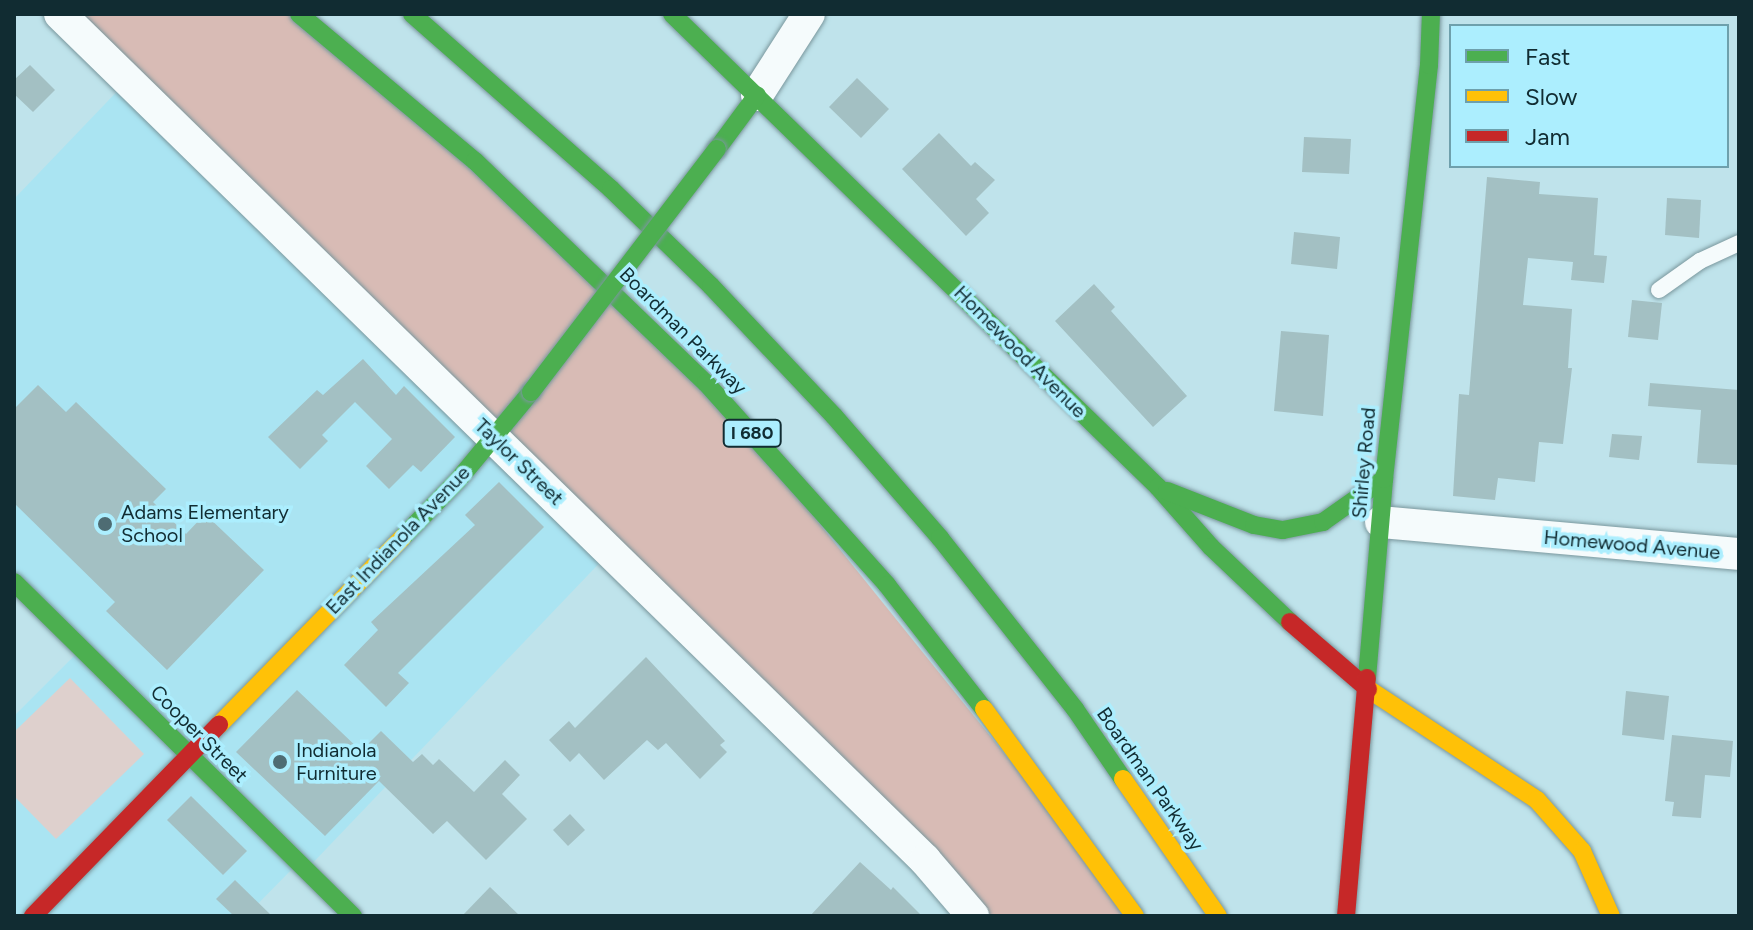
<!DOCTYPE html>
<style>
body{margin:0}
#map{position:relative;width:1753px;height:930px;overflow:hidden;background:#bfe3eb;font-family:Figtree,sans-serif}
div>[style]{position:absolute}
.built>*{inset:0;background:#aae4f2}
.green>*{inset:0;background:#ded0cd}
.forest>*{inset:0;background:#d8bbb5}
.building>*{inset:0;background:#a3c0c3}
.roads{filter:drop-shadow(0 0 2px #7a979d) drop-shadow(0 0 2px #7a979d)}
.lane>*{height:16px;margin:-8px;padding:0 8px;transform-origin:8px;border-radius:8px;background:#f5fbfc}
.street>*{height:32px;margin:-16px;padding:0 16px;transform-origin:16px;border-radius:16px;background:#f5fbfc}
.fast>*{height:18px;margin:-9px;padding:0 9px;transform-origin:9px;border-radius:9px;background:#4caf50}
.slow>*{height:18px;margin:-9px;padding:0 9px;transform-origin:9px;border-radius:9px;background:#ffc107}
.jam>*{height:18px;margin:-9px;padding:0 9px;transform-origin:9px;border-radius:9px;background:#c62828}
.bridges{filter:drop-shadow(0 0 2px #7a979d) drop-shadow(0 0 2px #7a979d)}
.fast-bridge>*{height:18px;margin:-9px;padding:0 9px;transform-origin:9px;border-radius:9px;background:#4caf50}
.dots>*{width:22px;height:22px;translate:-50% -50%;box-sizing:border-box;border:4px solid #aceefe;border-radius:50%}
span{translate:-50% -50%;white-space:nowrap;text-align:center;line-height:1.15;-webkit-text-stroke:7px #aceefe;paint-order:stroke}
.shield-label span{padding:2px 6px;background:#aceefe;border:2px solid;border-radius:6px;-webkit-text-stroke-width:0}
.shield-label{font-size:18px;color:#112c32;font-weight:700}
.street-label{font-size:20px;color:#112c32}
.poi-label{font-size:20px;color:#112c32}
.left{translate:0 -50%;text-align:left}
.frame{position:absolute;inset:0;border:16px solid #112c32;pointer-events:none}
.legend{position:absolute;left:1449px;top:24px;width:280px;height:144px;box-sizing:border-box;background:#aceefe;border:2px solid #6ea0ac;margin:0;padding:10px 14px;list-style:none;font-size:24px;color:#112c32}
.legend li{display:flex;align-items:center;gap:16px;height:40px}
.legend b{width:40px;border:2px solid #6ea0ac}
</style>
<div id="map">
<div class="built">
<i style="clip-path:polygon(128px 80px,610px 552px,306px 870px,298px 863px,246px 916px,14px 916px,14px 716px,81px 649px,14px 582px,14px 199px)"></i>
</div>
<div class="green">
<i style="clip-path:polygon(70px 678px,144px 754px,56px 839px,14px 796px,14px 732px)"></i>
</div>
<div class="forest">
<i style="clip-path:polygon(60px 14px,299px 14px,706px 383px,1135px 916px,973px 916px)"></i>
</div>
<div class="building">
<i style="clip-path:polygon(30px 65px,55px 90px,33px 112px,14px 94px,14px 80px)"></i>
<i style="clip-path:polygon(857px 78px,889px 109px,861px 138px,829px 107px)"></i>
<i style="clip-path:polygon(939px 133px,971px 166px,975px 162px,995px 180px,976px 199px,989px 213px,966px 236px,902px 169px)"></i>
<i style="clip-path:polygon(1304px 137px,1351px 139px,1349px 174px,1302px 172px)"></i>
<i style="clip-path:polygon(1487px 177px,1540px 182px,1539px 194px,1598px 198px,1594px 255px,1607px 256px,1604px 283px,1571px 280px,1573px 262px,1528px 258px,1523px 305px,1572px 309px,1568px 368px,1572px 368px,1563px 444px,1539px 442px,1535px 482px,1498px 478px,1495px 500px,1453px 496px,1459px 394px,1469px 395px)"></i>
<i style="clip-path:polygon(1667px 198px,1701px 200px,1699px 238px,1665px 235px)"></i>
<i style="clip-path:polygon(1294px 232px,1340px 237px,1337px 269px,1291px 264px)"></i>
<i style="clip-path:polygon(1094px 284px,1115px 307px,1111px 311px,1187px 396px,1153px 427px,1055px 321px)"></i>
<i style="clip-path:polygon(1632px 300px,1662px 303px,1658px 340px,1628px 337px)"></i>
<i style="clip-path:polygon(1281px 331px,1329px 335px,1323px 416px,1274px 411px)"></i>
<i style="clip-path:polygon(363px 359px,396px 395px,404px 386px,455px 437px,421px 472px,413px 465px,389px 489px,366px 466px,392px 439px,355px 402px,322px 435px,328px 441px,300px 469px,268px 437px,317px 390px,323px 395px)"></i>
<i style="clip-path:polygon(1650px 383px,1739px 390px,1739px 465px,1697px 463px,1701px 410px,1648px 406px)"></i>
<i style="clip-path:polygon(38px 385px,66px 412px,76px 402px,166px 489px,153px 502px,186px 534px,205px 514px,264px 570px,167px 670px,106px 611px,115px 602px,14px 503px,14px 409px)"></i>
<i style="clip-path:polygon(1612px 434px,1642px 436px,1639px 460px,1609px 457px)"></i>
<i style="clip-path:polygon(499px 482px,544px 527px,398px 673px,409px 683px,386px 707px,344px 665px,378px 630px,371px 622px,475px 525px,465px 515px)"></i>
<i style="clip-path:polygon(646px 657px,725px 741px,720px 745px,727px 752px,700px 779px,666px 743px,658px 750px,647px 740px,604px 780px,579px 753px,570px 762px,549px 740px,569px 721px,575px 728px)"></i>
<i style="clip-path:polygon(297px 690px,361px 751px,381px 731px,413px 762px,422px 754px,433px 765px,439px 759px,474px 792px,505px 760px,520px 775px,502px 794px,527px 819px,486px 860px,447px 821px,433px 834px,379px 781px,325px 836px,236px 752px)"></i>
<i style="clip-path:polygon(1626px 691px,1669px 696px,1664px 740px,1622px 735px)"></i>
<i style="clip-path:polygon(1672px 735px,1733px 741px,1730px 777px,1705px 775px,1701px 818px,1672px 816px,1674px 802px,1665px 801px)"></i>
<i style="clip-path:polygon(191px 796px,247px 851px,223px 875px,167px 820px)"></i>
<i style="clip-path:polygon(570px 814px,585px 830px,568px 846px,553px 830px)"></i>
<i style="clip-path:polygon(860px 862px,891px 890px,893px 887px,922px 916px,810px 916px)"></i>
<i style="clip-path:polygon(235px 880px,272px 916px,234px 916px,216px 899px)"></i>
<i style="clip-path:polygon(490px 887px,520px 916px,462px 916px)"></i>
</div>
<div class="roads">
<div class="lane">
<i style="left:1659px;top:290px;width:50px;rotate:-35.3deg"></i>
<i style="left:1700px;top:261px;width:43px;rotate:-24.8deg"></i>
</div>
<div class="street">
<i style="left:60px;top:14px;width:1210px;rotate:44.36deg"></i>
<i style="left:925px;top:860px;width:74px;rotate:49.4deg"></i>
<i style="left:757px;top:95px;width:96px;rotate:-57.3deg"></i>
<i style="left:1381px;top:522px;width:359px;rotate:5.1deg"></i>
</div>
<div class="fast">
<i style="left:299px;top:14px;width:229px;rotate:39.9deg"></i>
<i style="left:475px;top:161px;width:320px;rotate:43.9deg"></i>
<i style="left:706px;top:383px;width:271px;rotate:48.1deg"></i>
<i style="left:887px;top:585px;width:157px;rotate:52deg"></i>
<i style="left:412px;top:14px;width:265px;rotate:41.3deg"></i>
<i style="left:611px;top:189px;width:139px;rotate:44.1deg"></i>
<i style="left:711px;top:286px;width:179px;rotate:46.6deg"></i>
<i style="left:834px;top:416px;width:162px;rotate:49deg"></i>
<i style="left:940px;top:538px;width:218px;rotate:51.7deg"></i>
<i style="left:1075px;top:709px;width:85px;rotate:55.6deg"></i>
<i style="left:672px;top:14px;width:678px;rotate:44.22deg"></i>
<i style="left:1158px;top:487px;width:80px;rotate:48.5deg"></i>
<i style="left:1211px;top:547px;width:109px;rotate:43.5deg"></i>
<i style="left:717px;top:149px;width:67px;rotate:-53.5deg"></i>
<i style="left:1167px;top:491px;width:93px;rotate:21.3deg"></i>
<i style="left:1254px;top:525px;width:29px;rotate:10deg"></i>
<i style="left:1283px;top:530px;width:41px;rotate:-11.3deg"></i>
<i style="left:1323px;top:522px;width:75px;rotate:-35.2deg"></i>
<i style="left:402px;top:538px;width:81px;rotate:-46deg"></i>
<i style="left:458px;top:480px;width:114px;rotate:-50.3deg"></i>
<i style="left:14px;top:582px;width:476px;rotate:44.6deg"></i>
<i style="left:1367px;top:678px;width:200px;rotate:-85.1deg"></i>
<i style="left:1384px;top:479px;width:416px;rotate:-83.8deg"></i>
<i style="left:1429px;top:65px;width:51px;rotate:-87.8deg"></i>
</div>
<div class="slow">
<i style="left:1368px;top:689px;width:202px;rotate:33.3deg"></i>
<i style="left:1537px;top:800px;width:68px;rotate:48.6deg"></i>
<i style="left:1582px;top:851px;width:71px;rotate:66deg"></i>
<i style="left:984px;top:709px;width:256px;rotate:53.9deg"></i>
<i style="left:219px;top:725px;width:262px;rotate:-45.6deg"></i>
<i style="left:1123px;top:779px;width:167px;rotate:55.3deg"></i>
</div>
<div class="jam">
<i style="left:1290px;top:622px;width:103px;rotate:40.7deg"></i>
<i style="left:33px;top:916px;width:267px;rotate:-45.8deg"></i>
<i style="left:1346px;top:916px;width:239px;rotate:-85deg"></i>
</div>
</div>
<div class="bridges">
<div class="fast-bridge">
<i style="left:531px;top:392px;width:306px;rotate:-52.6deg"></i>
</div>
</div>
<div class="dots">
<i style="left:105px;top:524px;background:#4e6c73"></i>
<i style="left:280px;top:762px;background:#4e6c73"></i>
</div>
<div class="shield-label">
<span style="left:752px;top:433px">I 680</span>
</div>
<div class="street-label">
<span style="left:683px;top:331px;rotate:45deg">Boardman Parkway</span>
<span style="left:1020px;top:352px;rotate:45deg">Homewood Avenue</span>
<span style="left:519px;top:462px;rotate:44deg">Taylor Street</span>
<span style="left:1364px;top:463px;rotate:-85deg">Shirley Road</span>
<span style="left:398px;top:540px;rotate:-46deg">East Indianola Avenue</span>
<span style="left:1632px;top:545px;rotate:5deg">Homewood Avenue</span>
<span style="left:199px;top:734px;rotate:45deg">Cooper Street</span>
<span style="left:1150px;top:779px;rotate:55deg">Boardman Parkway</span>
</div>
<div class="poi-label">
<span class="left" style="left:121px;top:524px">Adams Elementary<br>School</span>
<span class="left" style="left:296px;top:762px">Indianola<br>Furniture</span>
</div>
<div class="frame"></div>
<ul class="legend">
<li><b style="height:10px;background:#4caf50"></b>Fast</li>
<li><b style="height:10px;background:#ffc107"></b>Slow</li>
<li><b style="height:10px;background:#c62828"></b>Jam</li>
</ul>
</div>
